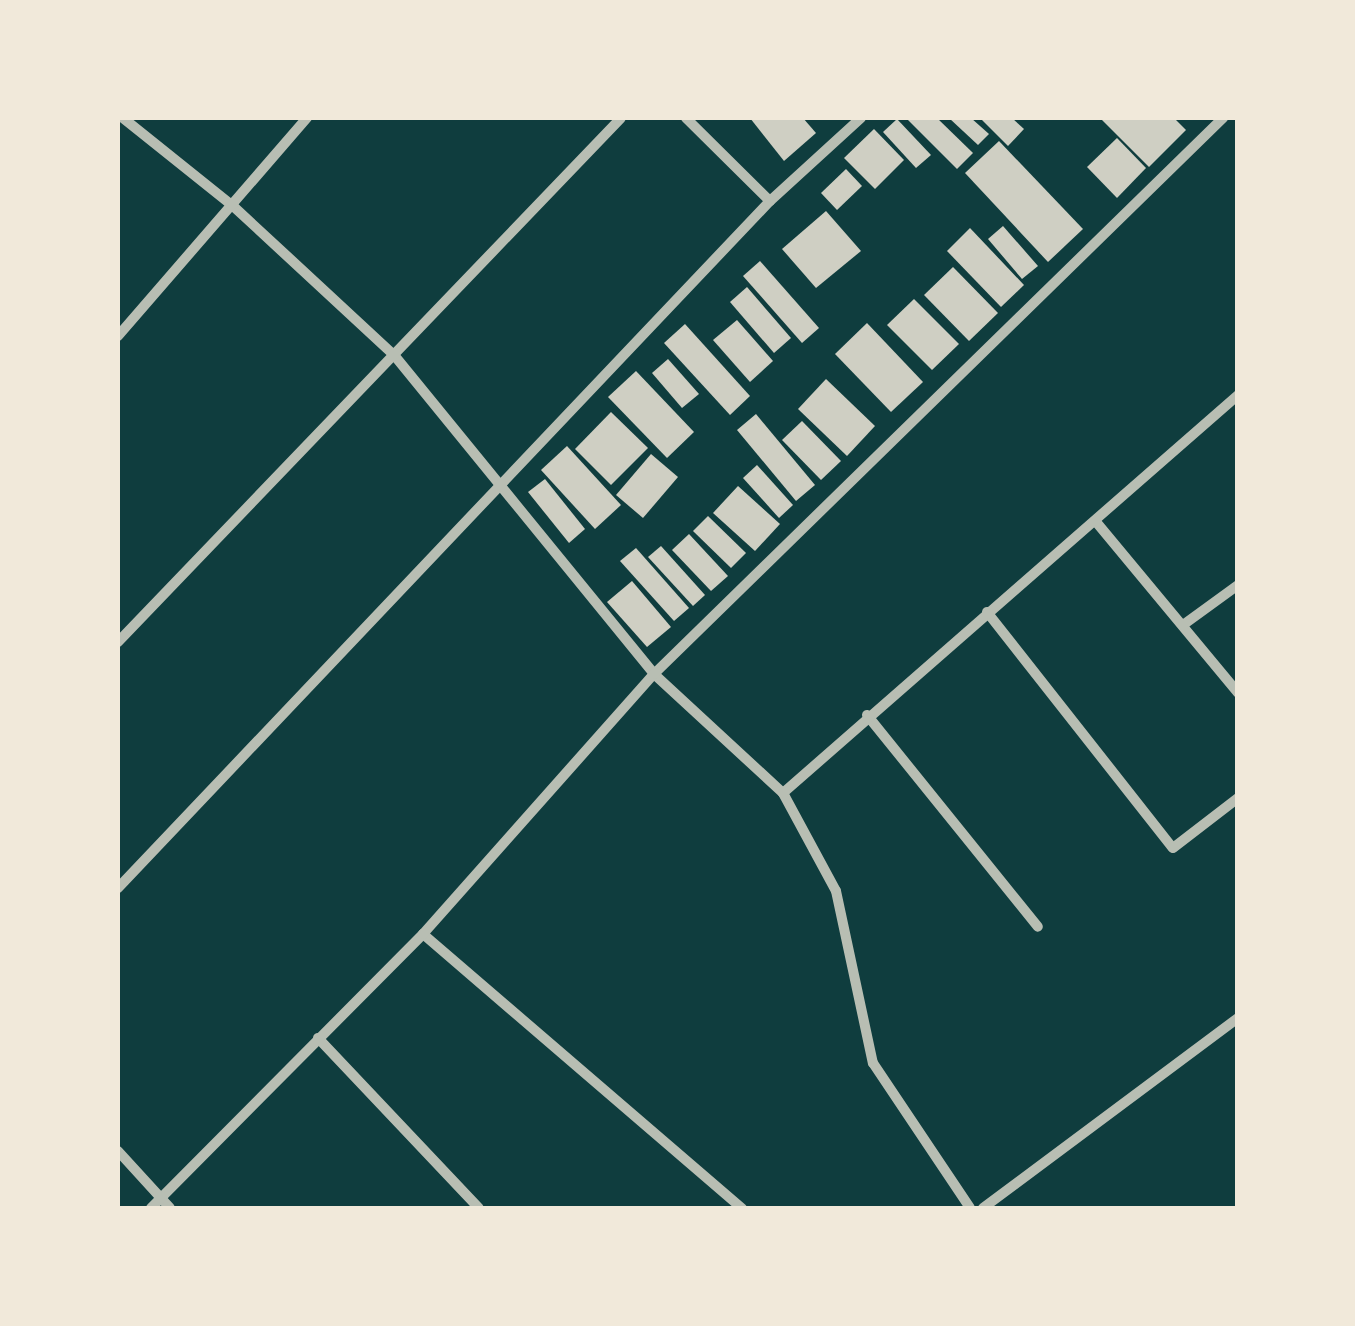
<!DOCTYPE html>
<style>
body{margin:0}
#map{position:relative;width:1355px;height:1326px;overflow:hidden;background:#0f3d3e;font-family:"Noto Sans",sans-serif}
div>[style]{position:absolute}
.building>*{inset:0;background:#cfcfc3}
.minor>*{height:10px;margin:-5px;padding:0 5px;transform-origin:5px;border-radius:5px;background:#b8beb3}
span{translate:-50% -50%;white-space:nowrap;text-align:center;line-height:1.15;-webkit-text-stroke:8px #f1e9da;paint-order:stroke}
.frame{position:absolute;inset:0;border:120px solid #f1e9da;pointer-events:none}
</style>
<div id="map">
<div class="building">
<i style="clip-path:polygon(750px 118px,803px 118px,816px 133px,784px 161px)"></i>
<i style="clip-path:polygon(906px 118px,937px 118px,973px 153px,957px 169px)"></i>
<i style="clip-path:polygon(949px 118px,971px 118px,989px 134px,978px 145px)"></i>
<i style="clip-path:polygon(980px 118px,1012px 118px,1024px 129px,1008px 146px)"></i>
<i style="clip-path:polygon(1100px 118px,1174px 118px,1186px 130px,1149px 167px)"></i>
<i style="clip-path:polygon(897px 119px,931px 155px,916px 168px,883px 132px)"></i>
<i style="clip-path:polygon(874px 129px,904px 160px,875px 189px,844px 158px)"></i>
<i style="clip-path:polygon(1117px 138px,1146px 168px,1117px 198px,1087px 167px)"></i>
<i style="clip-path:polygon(999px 141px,1083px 229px,1048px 262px,965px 173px)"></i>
<i style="clip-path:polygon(846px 169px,862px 186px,837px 210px,821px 193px)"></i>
<i style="clip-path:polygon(826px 211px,861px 251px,816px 288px,782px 249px)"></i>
<i style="clip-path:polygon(1003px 226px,1038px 266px,1022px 279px,988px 239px)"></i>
<i style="clip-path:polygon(970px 228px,1024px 285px,1001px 307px,947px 251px)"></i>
<i style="clip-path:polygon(760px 261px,819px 328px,802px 343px,743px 276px)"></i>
<i style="clip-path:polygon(953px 267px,998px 313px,969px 341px,924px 295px)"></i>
<i style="clip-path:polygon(747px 287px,791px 338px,774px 353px,730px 302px)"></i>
<i style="clip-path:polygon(914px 299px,959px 344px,932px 370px,887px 325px)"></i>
<i style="clip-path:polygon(737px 320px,773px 361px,750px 382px,713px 340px)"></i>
<i style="clip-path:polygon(867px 323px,923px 382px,891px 412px,835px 354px)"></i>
<i style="clip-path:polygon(685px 324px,750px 396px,730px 415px,664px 343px)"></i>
<i style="clip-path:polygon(668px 359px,699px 394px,682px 408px,652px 373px)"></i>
<i style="clip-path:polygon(636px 371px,694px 432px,667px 458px,608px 397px)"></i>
<i style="clip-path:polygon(826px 379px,875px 426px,847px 456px,798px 409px)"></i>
<i style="clip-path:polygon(611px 412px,648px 448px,611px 485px,575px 449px)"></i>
<i style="clip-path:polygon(756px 414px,815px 485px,796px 501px,737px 430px)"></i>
<i style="clip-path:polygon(802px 421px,841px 461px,821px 480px,782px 440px)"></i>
<i style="clip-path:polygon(567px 446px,621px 505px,595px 529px,541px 470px)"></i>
<i style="clip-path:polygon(651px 454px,678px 477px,643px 518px,616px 495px)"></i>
<i style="clip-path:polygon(757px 465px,793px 505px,779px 518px,743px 478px)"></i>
<i style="clip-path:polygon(545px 479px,585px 529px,569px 543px,528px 492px)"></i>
<i style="clip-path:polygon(738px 486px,780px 524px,755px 551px,713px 513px)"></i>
<i style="clip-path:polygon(708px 516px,746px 553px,731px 568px,693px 531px)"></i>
<i style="clip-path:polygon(689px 534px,728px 576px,711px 591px,672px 550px)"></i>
<i style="clip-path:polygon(661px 546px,705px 595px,693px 606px,648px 557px)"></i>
<i style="clip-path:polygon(636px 548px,689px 608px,674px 621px,620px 561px)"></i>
<i style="clip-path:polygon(632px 581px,671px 627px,647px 647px,607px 602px)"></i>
</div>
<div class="minor">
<i style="left:123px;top:118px;width:141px;rotate:38.7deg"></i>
<i style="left:233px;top:206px;width:219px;rotate:42.8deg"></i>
<i style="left:394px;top:355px;width:412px;rotate:50.8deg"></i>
<i style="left:654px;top:674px;width:176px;rotate:42.7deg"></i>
<i style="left:783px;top:793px;width:111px;rotate:61.6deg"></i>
<i style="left:836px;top:891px;width:176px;rotate:77.9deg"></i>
<i style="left:873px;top:1063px;width:174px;rotate:56.2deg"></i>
<i style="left:686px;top:118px;width:118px;rotate:44.7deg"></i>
<i style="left:118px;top:336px;width:289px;rotate:-49.1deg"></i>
<i style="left:1097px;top:523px;width:221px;rotate:50.3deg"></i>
<i style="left:987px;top:612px;width:300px;rotate:51.8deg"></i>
<i style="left:1173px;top:848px;width:82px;rotate:-37.6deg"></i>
<i style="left:1183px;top:625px;width:68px;rotate:-36deg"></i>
<i style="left:118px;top:642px;width:726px;rotate:-46.17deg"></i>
<i style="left:867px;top:715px;width:272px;rotate:51.1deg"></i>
<i style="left:783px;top:793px;width:605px;rotate:-41.18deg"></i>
<i style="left:118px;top:888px;width:947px;rotate:-46.5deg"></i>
<i style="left:770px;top:201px;width:123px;rotate:-42.4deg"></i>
<i style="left:423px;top:934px;width:421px;rotate:40.7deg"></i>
<i style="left:318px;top:1038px;width:234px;rotate:46.6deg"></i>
<i style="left:118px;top:1151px;width:77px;rotate:47.6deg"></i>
<i style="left:151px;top:1208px;width:386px;rotate:-45.2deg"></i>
<i style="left:423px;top:934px;width:348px;rotate:-48.4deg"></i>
<i style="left:654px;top:674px;width:796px;rotate:-44.34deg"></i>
<i style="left:983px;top:1208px;width:318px;rotate:-36.7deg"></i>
</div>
<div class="frame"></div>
</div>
